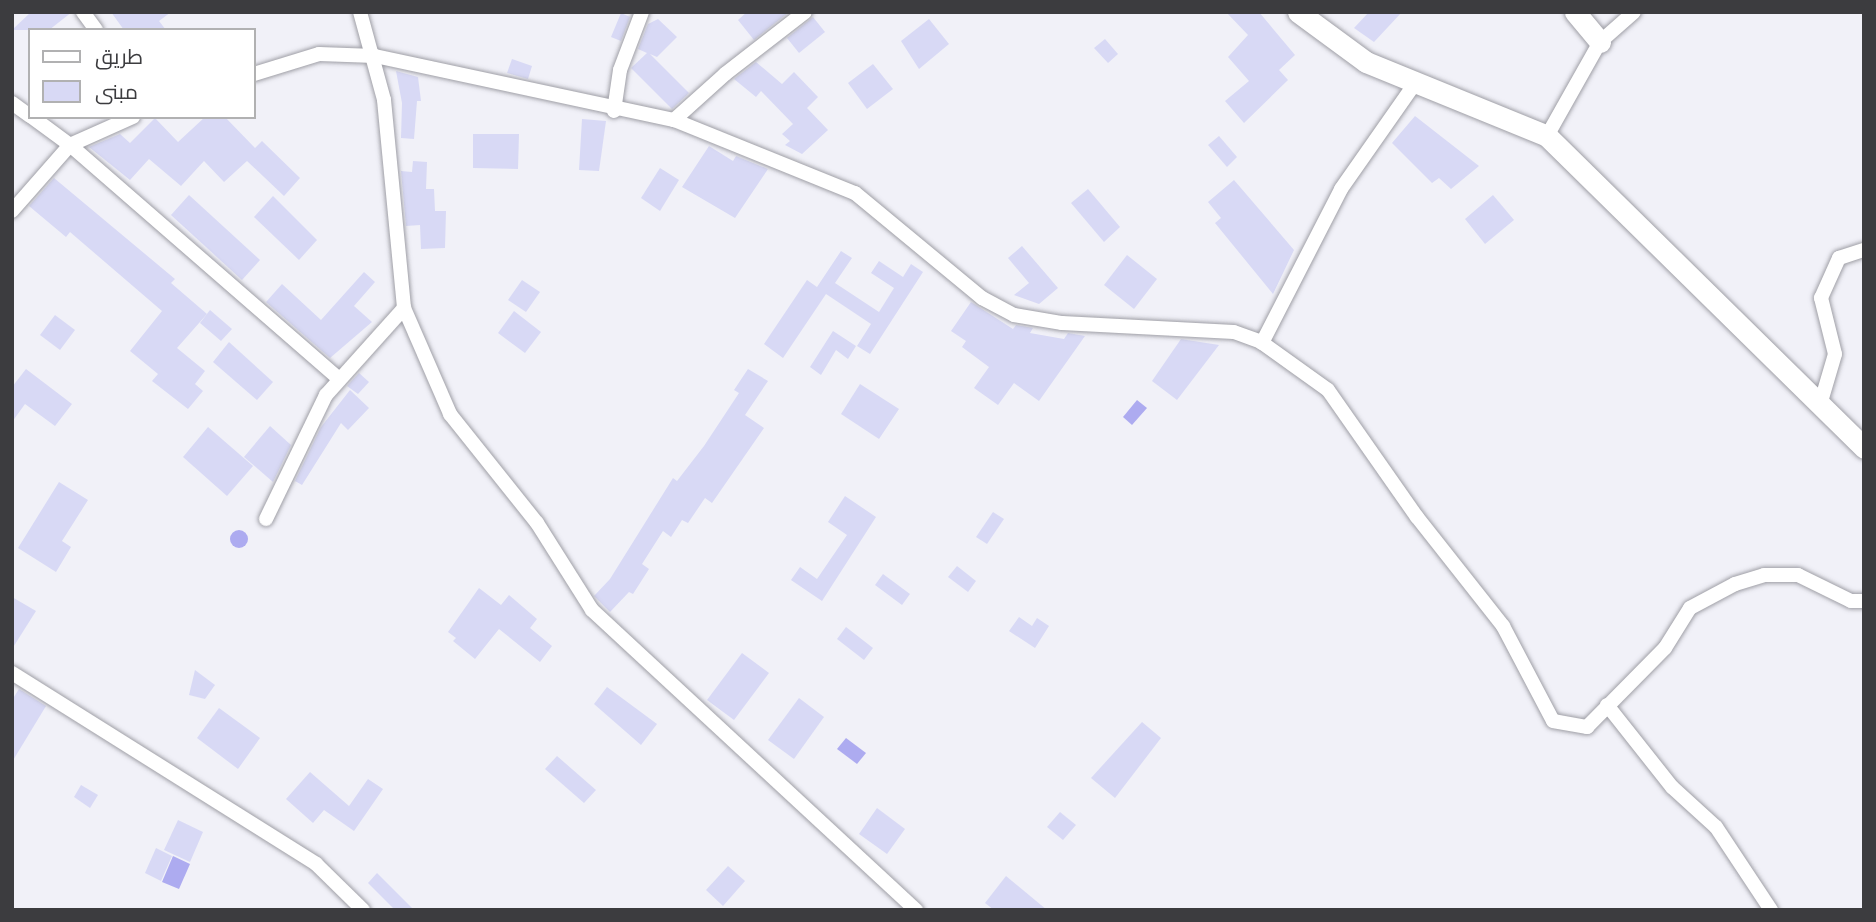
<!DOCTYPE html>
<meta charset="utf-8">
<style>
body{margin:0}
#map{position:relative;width:1876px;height:922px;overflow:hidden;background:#f1f1f8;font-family:"IBM Plex Sans",Cairo,sans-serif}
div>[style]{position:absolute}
.water>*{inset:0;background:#adabf0}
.round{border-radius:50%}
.building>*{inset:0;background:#d8d9f5}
.roads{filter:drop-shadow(0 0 2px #9f9fa6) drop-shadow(0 0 2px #9f9fa6)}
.street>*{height:14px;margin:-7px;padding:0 7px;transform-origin:7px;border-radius:7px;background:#fff}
.secondary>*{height:21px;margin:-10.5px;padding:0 10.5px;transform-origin:10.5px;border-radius:10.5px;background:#fff}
span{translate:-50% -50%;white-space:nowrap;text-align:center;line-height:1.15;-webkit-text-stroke:5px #fff;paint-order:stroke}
.frame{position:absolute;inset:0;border:14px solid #3c3c3f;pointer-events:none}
.legend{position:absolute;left:28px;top:28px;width:228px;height:91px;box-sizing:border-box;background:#fff;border:2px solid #b1b1b2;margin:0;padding:9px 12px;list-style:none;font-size:21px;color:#3c3c3f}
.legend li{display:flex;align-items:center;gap:14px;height:35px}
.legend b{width:35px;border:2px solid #b1b1b2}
</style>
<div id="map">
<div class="water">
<i style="clip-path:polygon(1137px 400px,1147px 408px,1132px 425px,1123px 417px)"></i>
<i class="round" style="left:230px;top:530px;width:18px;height:18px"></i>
<i style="clip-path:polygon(846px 738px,866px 753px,857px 764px,837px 749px)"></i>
<i style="clip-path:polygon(173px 856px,190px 864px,179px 889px,162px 882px)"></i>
</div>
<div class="building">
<i style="clip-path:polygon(31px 12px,72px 12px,49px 30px,12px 30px)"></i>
<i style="clip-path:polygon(111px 12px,171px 12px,159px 21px,166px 30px,124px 30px)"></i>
<i style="clip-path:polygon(747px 12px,789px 12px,754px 40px,738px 20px)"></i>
<i style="clip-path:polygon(1226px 12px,1259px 12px,1295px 55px,1279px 70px,1288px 80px,1244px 123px,1225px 101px,1249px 81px,1228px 57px,1248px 35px)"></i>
<i style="clip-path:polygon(1369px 12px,1402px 12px,1374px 42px,1354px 28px)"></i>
<i style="clip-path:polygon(621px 13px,630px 17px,621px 41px,611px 37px)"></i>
<i style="clip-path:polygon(813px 17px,825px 32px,799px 53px,787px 38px)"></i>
<i style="clip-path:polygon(658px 19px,677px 37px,657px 57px,650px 54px,689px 93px,672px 109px,631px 68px,647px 53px,638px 49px,648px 24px)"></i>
<i style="clip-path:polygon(929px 19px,949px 44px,919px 69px,901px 41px)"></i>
<i style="clip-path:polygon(1105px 39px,1118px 54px,1108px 63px,1094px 48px)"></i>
<i style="clip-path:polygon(512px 59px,532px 66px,528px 79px,507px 73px)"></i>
<i style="clip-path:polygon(756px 62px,782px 84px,794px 72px,818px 97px,807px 108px,828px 130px,802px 154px,785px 145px,790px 141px,782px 134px,793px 124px,761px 91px,756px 97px,734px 79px)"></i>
<i style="clip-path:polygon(873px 64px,893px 89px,867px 109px,848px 83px)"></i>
<i style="clip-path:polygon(396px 71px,418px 77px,421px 101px,417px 101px,414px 139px,401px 138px,402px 103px)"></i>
<i style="clip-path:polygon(1415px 116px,1479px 166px,1451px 189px,1439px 178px,1432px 183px,1392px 143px)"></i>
<i style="clip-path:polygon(205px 117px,225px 117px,255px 148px,262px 141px,300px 178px,284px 196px,247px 161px,224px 182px,204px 161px,181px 186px,149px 159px,130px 180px,89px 147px,120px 134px,130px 143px,155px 118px,178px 142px)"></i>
<i style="clip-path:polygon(582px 119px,606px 121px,599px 171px,579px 170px)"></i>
<i style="clip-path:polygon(473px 134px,519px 134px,518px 169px,473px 168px)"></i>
<i style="clip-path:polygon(1219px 136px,1237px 157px,1227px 167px,1208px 145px)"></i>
<i style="clip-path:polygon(709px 146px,733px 161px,736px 156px,768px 169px,735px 218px,682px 187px)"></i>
<i style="clip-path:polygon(413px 161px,427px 162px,426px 189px,434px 189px,435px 211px,446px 211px,445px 248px,421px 249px,420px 225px,406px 226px,401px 171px,412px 172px)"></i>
<i style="clip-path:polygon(660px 168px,679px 180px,660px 211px,641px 198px)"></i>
<i style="clip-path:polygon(54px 178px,175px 279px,171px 283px,207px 314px,177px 348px,205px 371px,195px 384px,203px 391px,188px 409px,152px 381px,158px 374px,130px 351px,162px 311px,70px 232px,66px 237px,29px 206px)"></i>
<i style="clip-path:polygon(1234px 180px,1294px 250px,1273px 294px,1215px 223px,1221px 218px,1208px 202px)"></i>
<i style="clip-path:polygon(1088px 189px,1120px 227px,1104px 242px,1071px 203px)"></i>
<i style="clip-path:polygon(189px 195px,260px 260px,242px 280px,171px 215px)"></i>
<i style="clip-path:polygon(1493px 195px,1514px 220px,1485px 244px,1465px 219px)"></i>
<i style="clip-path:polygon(273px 196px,317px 240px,299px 260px,254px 217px)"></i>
<i style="clip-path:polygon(1022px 246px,1058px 288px,1039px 304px,1014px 295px,1029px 283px,1008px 258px)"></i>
<i style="clip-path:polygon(841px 251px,852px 258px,835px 283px,879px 312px,894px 288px,871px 273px,879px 261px,903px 277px,911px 264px,923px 272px,870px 354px,857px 346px,871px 324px,826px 294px,783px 358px,764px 344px,807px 280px,817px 287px)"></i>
<i style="clip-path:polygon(1127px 255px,1157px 279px,1134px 309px,1104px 285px)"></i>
<i style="clip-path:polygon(364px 272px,375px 282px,354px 306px,372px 322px,330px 358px,266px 302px,282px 284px,321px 320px)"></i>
<i style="clip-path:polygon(522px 280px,540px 292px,526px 312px,508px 300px)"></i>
<i style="clip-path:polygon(971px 302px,1013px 329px,1016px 325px,1033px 328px,1030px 333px,1064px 339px,1068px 333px,1085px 336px,1039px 401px,1014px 383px,998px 405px,974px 388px,989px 367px,962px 347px,966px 341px,951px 331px)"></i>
<i style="clip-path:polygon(210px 310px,232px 329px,221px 341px,200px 323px)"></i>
<i style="clip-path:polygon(514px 311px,541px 332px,525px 353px,498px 333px)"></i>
<i style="clip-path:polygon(55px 315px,75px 330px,60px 350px,40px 335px)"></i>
<i style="clip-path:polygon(833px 331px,856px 346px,848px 359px,836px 350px,821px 375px,810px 367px)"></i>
<i style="clip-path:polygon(1181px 339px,1219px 345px,1177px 400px,1152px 381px)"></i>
<i style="clip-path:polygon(229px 342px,273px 382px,257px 400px,213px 362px)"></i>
<i style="clip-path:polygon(26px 369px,72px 404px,55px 426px,25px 404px,12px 422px,12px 387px)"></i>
<i style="clip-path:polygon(748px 369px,768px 381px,745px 415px,764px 428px,712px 503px,705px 498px,688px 523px,682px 520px,671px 537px,663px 531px,642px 564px,649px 569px,633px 594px,629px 592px,610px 612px,594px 596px,610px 579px,673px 478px,677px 481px,704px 446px,739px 393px,734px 390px)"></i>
<i style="clip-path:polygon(359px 373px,369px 382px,358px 394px,347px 386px)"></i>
<i style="clip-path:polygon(860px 384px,899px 409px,879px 439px,841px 414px)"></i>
<i style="clip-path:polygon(350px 390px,369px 408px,348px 430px,341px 423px,302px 485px,295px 481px,321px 427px)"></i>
<i style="clip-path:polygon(270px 426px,291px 445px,273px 482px,244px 457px)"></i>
<i style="clip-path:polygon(208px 427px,253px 466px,227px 496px,183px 457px)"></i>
<i style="clip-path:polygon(59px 482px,88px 500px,62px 541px,71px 547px,56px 572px,18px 548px)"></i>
<i style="clip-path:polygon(845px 496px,876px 517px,822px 601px,791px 580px,800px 567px,817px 579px,847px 535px,828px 522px)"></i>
<i style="clip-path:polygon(993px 512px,1004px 519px,987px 544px,976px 537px)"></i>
<i style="clip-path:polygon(957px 566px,976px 581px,968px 592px,948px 577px)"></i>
<i style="clip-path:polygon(883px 574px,910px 594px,902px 605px,875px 585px)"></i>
<i style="clip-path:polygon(479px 588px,501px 605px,509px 595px,537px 619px,530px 628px,552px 646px,540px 662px,499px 629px,475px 659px,453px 641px,456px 638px,448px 632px)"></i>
<i style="clip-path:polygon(12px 597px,36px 611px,12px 649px)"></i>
<i style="clip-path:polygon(1019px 617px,1032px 626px,1037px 618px,1049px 626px,1035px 648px,1009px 631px)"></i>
<i style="clip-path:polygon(846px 627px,873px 648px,864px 660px,837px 639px)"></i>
<i style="clip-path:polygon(742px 653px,769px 673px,734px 720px,707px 700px)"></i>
<i style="clip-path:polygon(195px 670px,215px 685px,205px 699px,189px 695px)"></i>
<i style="clip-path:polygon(607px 687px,657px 724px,641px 745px,594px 704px)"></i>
<i style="clip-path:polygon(19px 689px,46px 706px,12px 762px,12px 700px)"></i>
<i style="clip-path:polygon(799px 698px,824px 717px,794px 759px,768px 740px)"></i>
<i style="clip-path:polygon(219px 708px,260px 738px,238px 769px,197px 738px)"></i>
<i style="clip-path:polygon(1142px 722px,1161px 738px,1115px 798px,1091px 778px)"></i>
<i style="clip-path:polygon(557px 756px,596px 790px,584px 803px,545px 769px)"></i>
<i style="clip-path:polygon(310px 772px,349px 806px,368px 779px,383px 789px,354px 831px,324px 810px,313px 823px,286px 799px)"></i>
<i style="clip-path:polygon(81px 785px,98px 795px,90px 808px,74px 797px)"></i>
<i style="clip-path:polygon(877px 808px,905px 829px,887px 854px,859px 834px)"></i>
<i style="clip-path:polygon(1060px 812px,1076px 825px,1063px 840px,1047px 827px)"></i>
<i style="clip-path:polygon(178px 820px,203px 832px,190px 862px,164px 850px)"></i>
<i style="clip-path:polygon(156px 848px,172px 856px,161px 881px,145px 873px)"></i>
<i style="clip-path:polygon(728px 866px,745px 881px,723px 906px,706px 890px)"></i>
<i style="clip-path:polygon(377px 873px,414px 910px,395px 910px,368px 883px)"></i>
<i style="clip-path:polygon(1006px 876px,1047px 910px,994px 910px,985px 903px)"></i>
</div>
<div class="roads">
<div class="street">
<i style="left:83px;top:12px;width:22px;rotate:54deg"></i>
<i style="left:360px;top:12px;width:91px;rotate:74.7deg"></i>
<i style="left:384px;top:100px;width:209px;rotate:84.5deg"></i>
<i style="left:404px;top:308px;width:116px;rotate:66.5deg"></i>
<i style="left:450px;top:414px;width:139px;rotate:51.4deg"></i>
<i style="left:537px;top:523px;width:103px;rotate:57.7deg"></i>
<i style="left:592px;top:610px;width:442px;rotate:42.8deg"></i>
<i style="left:254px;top:74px;width:68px;rotate:-17.1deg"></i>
<i style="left:319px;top:54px;width:56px;rotate:2deg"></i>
<i style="left:375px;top:56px;width:306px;rotate:12.1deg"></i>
<i style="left:674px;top:120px;width:195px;rotate:22deg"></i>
<i style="left:855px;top:193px;width:165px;rotate:39.6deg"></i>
<i style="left:982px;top:298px;width:36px;rotate:28deg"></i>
<i style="left:1014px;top:315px;width:49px;rotate:9.5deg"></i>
<i style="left:1062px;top:323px;width:172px;rotate:3deg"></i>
<i style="left:1234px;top:332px;width:29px;rotate:20deg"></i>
<i style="left:1261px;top:342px;width:82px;rotate:35.6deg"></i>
<i style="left:1328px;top:390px;width:155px;rotate:55deg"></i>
<i style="left:1417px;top:517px;width:139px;rotate:51.7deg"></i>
<i style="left:1503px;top:626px;width:107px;rotate:62.2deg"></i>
<i style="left:1553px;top:721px;width:35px;rotate:10deg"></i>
<i style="left:1587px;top:727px;width:111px;rotate:-45.4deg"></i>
<i style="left:1665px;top:648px;width:47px;rotate:-58deg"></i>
<i style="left:1690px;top:608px;width:51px;rotate:-28.1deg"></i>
<i style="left:1735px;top:584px;width:30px;rotate:-17deg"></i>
<i style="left:1764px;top:575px;width:34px"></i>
<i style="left:1798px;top:575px;width:59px;rotate:26.1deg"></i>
<i style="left:1851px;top:601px;width:13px"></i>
<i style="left:12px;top:103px;width:22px;rotate:36deg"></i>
<i style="left:614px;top:111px;width:41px;rotate:-81.7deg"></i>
<i style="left:620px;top:70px;width:62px;rotate:-69.2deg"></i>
<i style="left:32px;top:117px;width:47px;rotate:36.4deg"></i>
<i style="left:70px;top:145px;width:357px;rotate:41deg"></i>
<i style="left:674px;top:120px;width:69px;rotate:-42deg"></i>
<i style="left:725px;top:74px;width:101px;rotate:-37.8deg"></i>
<i style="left:1547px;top:136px;width:108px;rotate:-60.6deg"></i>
<i style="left:1600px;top:42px;width:45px;rotate:-41.4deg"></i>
<i style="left:12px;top:211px;width:88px;rotate:-48.7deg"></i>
<i style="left:70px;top:145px;width:69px;rotate:-24deg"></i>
<i style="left:1262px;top:343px;width:173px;rotate:-62.8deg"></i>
<i style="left:1341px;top:189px;width:131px;rotate:-55deg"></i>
<i style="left:1820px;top:405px;width:53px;rotate:-73.6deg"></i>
<i style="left:1835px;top:354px;width:58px;rotate:-104deg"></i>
<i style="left:1821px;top:298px;width:44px;rotate:-65.8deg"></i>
<i style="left:1839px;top:258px;width:26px;rotate:-18deg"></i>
<i style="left:266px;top:519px;width:138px;rotate:-64.2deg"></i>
<i style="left:326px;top:395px;width:117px;rotate:-48.1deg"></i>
<i style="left:12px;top:673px;width:359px;rotate:32.1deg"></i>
<i style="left:316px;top:864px;width:66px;rotate:44.4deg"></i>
<i style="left:1607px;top:705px;width:105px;rotate:51.6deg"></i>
<i style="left:1672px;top:787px;width:59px;rotate:42.3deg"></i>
<i style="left:1716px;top:827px;width:100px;rotate:56.5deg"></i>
</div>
<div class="secondary">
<i style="left:1298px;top:12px;width:84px;rotate:36.3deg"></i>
<i style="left:1366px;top:62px;width:196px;rotate:22.2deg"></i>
<i style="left:1547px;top:136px;width:445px;rotate:44.5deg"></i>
<i style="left:1575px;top:12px;width:39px;rotate:50deg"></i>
</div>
</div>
<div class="frame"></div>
<ul class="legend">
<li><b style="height:9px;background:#fff"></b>طريق</li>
<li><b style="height:19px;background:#d8d9f5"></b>مبنى</li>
</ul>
</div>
